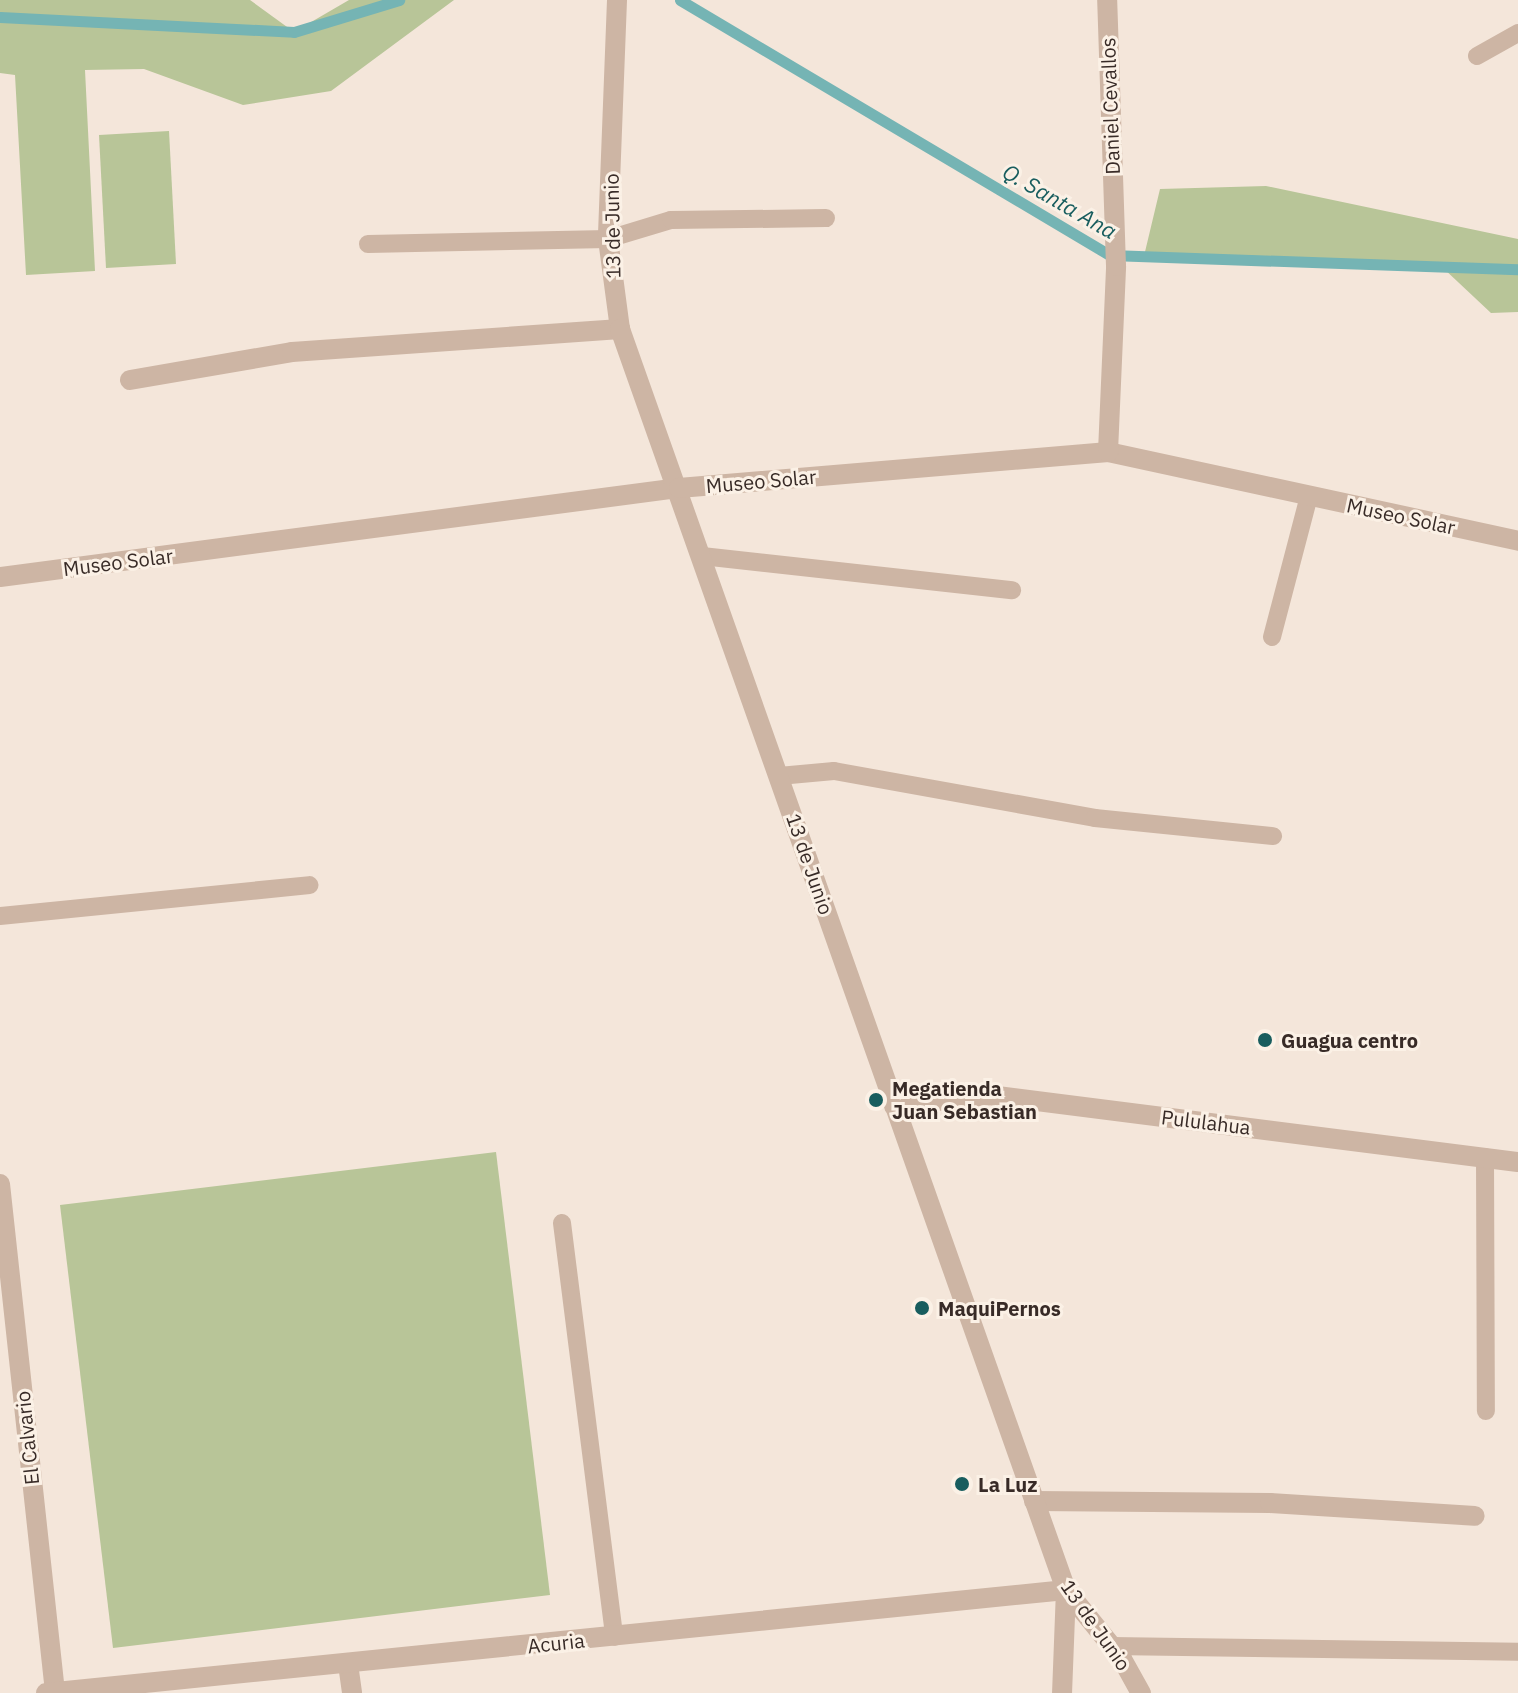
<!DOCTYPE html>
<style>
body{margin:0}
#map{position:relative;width:1518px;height:1693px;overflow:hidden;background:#f4e6da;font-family:"IBM Plex Sans",sans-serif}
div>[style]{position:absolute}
.green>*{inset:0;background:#b8c598}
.stream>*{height:11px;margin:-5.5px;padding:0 5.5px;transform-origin:5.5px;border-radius:5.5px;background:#75b4b4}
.service>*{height:18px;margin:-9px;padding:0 9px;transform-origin:9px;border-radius:9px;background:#cdb5a4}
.minor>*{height:20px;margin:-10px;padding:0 10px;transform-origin:10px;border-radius:10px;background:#cdb5a4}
.tertiary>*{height:20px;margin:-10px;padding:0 10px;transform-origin:10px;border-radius:10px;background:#cdb5a4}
.dots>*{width:22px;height:22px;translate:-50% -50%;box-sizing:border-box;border:4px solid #fbf1e6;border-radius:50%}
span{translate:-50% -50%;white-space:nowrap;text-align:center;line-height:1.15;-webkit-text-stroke:6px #fbf1e6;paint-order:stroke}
.street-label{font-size:20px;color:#382b27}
.poi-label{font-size:20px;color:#382b27;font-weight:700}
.left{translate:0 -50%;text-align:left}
.water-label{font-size:22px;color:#185d5e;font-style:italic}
</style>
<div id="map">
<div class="green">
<i style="clip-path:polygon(0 0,250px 0,294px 32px,349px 0,454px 0,331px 91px,243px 105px,144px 69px,85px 70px,95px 271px,26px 275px,15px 75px,0 73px)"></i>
<i style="clip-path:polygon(169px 131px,176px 264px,106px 268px,99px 135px)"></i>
<i style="clip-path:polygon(1266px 186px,1518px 239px,1518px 312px,1491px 313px,1442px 267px,1144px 256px,1160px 189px)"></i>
<i style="clip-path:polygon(496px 1152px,550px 1595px,113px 1648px,60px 1205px)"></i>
</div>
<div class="stream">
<i style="left:680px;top:0;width:500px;rotate:30.7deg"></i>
<i style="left:1110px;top:255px;width:408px;rotate:2deg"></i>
<i style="left:0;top:17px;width:294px;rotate:2.9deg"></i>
<i style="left:294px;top:32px;width:110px;rotate:-16.9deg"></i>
</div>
<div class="service">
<i style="left:1477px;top:56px;width:47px;rotate:-29.3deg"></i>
<i style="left:368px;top:244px;width:240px;rotate:-1.2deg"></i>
<i style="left:608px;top:239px;width:66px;rotate:-16.8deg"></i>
<i style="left:671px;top:220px;width:155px;rotate:-0.7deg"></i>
<i style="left:702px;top:556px;width:312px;rotate:6.3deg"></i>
<i style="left:1272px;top:637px;width:146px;rotate:-75.3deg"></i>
<i style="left:779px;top:776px;width:55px;rotate:-5.2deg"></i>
<i style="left:834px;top:771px;width:265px;rotate:10.2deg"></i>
<i style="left:1095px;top:818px;width:179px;rotate:5.8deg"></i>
<i style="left:0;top:916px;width:311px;rotate:-5.7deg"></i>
<i style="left:1485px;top:1157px;width:254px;rotate:89.8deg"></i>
<i style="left:562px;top:1223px;width:417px;rotate:82.8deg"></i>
<i style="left:1111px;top:1646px;width:407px;rotate:0.8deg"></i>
</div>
<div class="minor">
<i style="left:130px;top:380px;width:164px;rotate:-9.8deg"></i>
<i style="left:292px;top:352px;width:329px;rotate:-4deg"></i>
<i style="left:1108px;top:452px;width:420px;rotate:12.2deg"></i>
<i style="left:0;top:577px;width:685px;rotate:-7.47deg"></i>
<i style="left:0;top:1184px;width:511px;rotate:83.82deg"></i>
<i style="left:1034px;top:1501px;width:236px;rotate:0.5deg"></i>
<i style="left:1270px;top:1503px;width:205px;rotate:3.6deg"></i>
<i style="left:348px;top:1664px;width:29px;rotate:82deg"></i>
<i style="left:46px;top:1693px;width:1025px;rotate:-5.77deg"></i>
<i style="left:1066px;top:1590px;width:89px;rotate:50.9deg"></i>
<i style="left:1122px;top:1659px;width:39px;rotate:61deg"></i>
</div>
<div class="tertiary">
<i style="left:617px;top:0;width:239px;rotate:92.2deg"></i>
<i style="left:608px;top:239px;width:91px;rotate:82.4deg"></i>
<i style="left:620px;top:329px;width:1338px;rotate:70.52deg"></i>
<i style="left:1066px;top:1590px;width:103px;rotate:92.2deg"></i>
<i style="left:679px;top:488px;width:431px;rotate:-4.8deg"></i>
<i style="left:1108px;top:452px;width:186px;rotate:-87.5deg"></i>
<i style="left:1116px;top:266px;width:266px;rotate:-91.9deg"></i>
<i style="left:894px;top:1106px;width:96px;rotate:-6.6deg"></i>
<i style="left:989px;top:1095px;width:533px;rotate:7.22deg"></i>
</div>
<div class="dots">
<i style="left:1265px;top:1040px;background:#185d5e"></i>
<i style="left:876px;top:1100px;background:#185d5e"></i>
<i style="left:922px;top:1308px;background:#185d5e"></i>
<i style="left:962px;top:1484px;background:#185d5e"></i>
</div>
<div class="street-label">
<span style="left:1110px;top:106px;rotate:-92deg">Daniel Cevallos</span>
<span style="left:612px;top:226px;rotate:-91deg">13 de Junio</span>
<span style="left:761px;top:481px;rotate:-5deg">Museo Solar</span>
<span style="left:1401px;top:516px;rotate:12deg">Museo Solar</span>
<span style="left:118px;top:562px;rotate:-7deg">Museo Solar</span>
<span style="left:810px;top:864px;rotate:71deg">13 de Junio</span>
<span style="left:1206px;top:1122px;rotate:7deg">Pululahua</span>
<span style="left:27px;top:1438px;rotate:-96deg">El Calvario</span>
<span style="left:1096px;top:1625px;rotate:55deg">13 de Junio</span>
<span style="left:556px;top:1643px;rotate:-6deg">Acuria</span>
</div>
<div class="poi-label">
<span class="left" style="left:1281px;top:1040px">Guagua centro</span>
<span class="left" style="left:892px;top:1100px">Megatienda<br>Juan Sebastian</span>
<span class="left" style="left:938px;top:1308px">MaquiPernos</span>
<span class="left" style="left:978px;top:1484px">La Luz</span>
</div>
<div class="water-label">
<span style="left:1060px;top:201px;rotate:30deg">Q. Santa Ana</span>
</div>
</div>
